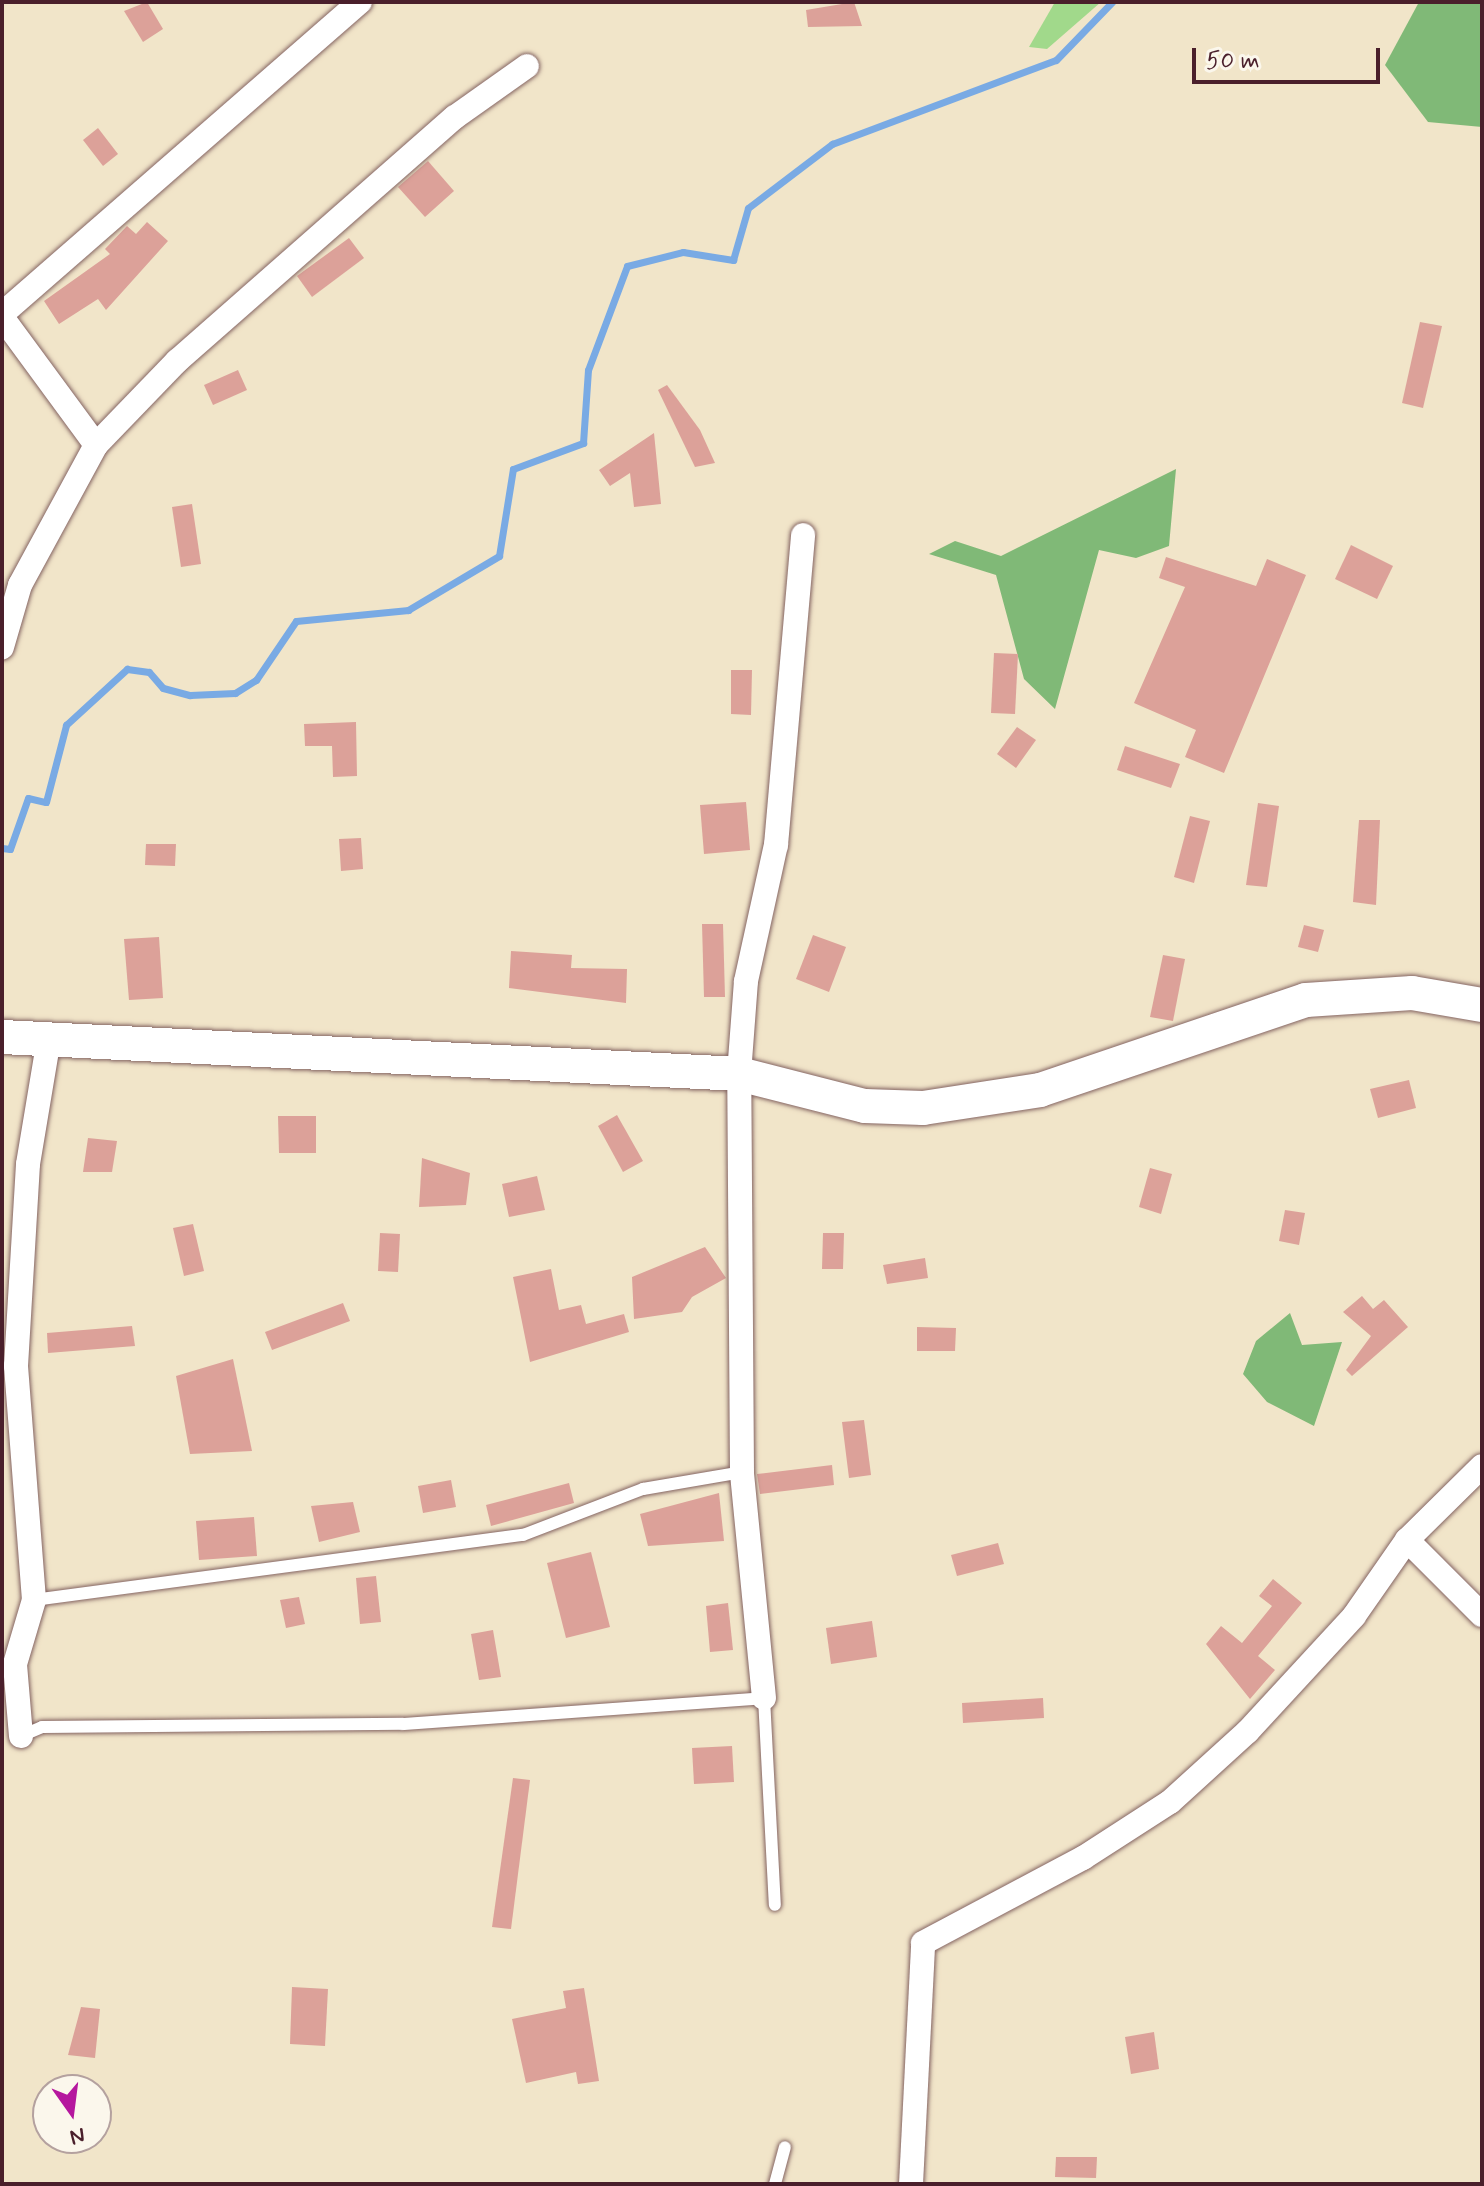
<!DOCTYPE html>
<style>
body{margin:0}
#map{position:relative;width:1484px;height:2186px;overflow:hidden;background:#f1e5c9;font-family:Mynerve,sans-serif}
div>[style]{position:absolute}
.green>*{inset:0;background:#a1d98b}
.forest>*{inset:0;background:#80b977}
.stream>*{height:7px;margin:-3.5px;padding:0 3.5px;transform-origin:3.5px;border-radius:3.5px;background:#79aae4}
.building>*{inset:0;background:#dca199}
.roads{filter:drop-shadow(0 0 2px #846462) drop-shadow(0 0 2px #846462)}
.lane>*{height:12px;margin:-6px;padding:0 6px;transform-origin:6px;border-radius:6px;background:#fff}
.street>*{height:24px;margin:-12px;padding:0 12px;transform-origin:12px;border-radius:12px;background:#fff}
.secondary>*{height:34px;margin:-17px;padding:0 17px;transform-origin:17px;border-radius:17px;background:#fff}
span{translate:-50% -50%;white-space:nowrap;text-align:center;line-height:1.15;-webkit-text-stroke:6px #fbf7ec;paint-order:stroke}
.frame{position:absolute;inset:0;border:4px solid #4a1f2b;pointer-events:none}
.north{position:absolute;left:32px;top:2074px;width:80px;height:80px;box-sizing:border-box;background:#fbf7ec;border:2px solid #b4a19f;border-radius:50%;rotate:166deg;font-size:22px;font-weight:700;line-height:32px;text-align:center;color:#4a1f2b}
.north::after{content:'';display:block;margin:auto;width:28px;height:36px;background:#b5179e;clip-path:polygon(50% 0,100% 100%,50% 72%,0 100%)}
.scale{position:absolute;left:1192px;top:48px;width:188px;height:36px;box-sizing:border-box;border:4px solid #4a1f2b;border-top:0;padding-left:10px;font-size:24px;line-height:28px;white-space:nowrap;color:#4a1f2b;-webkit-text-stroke:6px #fbf7ec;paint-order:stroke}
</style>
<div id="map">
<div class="green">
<i style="clip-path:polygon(1055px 2px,1101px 2px,1047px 49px,1029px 47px)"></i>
</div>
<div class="forest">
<i style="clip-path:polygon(1419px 2px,1482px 2px,1482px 127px,1428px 122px,1385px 65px)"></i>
<i style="clip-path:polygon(1176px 469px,1169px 546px,1136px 558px,1099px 550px,1055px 709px,1024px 679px,996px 575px,929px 554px,955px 541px,1001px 556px)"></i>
<i style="clip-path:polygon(1290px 1313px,1302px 1345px,1342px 1342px,1314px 1426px,1267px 1402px,1243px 1374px,1256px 1341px)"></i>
</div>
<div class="stream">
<i style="left:2px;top:848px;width:8px;rotate:7deg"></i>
<i style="left:10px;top:849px;width:54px;rotate:-70.6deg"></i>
<i style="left:28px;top:798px;width:18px;rotate:13deg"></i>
<i style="left:46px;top:802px;width:80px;rotate:-75.4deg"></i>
<i style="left:66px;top:725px;width:83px;rotate:-42.6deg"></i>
<i style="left:127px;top:669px;width:22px;rotate:8deg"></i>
<i style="left:149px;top:672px;width:21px;rotate:49deg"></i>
<i style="left:163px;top:688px;width:28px;rotate:15deg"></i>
<i style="left:190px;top:695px;width:45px;rotate:-2.5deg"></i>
<i style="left:235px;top:693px;width:25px;rotate:-32deg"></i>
<i style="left:256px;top:680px;width:71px;rotate:-55.9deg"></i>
<i style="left:296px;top:621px;width:113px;rotate:-5.6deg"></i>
<i style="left:408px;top:610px;width:106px;rotate:-30.7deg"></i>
<i style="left:499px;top:556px;width:88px;rotate:-80.9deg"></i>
<i style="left:513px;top:469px;width:75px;rotate:-20.4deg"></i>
<i style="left:583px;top:443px;width:73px;rotate:-86.1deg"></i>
<i style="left:588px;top:370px;width:111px;rotate:-69.4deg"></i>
<i style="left:627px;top:266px;width:58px;rotate:-14deg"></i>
<i style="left:683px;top:252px;width:51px;rotate:9.1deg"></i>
<i style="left:733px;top:260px;width:54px;rotate:-73.9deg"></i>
<i style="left:748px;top:208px;width:106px;rotate:-37.3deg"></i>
<i style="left:832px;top:144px;width:239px;rotate:-20.6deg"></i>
<i style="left:1056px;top:60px;width:81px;rotate:-46deg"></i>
</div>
<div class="building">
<i style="clip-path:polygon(147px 2px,163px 29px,143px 42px,124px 11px)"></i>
<i style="clip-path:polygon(854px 2px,862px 26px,808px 27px,806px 10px)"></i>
<i style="clip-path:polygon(98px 128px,118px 154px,103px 166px,83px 140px)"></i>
<i style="clip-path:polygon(428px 161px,454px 191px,425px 217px,398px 187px)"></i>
<i style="clip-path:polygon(147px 222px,168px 241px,106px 310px,98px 299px,59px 324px,44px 301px,110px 254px,105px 249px,127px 226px,136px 234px)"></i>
<i style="clip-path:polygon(349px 238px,364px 258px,312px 297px,297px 276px)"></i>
<i style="clip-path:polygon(1420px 322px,1442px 326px,1423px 408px,1402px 403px)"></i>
<i style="clip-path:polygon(238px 370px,247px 390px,213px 405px,204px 385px)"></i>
<i style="clip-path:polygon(667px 385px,700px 430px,715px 463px,695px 467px,658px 390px)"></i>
<i style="clip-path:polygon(654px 433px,661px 504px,634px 507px,630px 473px,610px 486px,599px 470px)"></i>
<i style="clip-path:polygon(192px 504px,201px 564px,181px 567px,172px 507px)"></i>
<i style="clip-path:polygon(1351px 545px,1393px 566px,1377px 599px,1335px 579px)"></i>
<i style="clip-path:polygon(1166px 557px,1256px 586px,1267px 559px,1306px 575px,1224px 773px,1185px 757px,1196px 730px,1134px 703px,1185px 587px,1159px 578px)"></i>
<i style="clip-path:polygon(994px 653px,1018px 654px,1015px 714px,991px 713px)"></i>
<i style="clip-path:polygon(731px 670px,752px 670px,751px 715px,731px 714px)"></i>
<i style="clip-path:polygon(356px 722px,357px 776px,333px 777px,332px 746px,305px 746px,304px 724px)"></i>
<i style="clip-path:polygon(1017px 727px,1036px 740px,1016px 768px,997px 754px)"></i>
<i style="clip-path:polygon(1125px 746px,1180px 764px,1171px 788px,1117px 770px)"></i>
<i style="clip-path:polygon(746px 802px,750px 850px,704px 854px,700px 805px)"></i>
<i style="clip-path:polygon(1258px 803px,1279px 806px,1267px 887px,1246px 885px)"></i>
<i style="clip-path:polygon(1190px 816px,1210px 821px,1194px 883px,1174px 877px)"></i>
<i style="clip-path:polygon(1359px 820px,1380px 820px,1376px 905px,1353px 902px)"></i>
<i style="clip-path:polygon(361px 838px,363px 869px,341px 871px,339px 839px)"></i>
<i style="clip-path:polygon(146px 844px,176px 844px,175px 866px,145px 865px)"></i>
<i style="clip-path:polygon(702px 924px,723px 924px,725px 997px,704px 997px)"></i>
<i style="clip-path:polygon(1304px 925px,1324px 930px,1318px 952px,1298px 947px)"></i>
<i style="clip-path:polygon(813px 935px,846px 947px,829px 992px,796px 979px)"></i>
<i style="clip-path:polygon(159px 937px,163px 998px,129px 1000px,124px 939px)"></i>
<i style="clip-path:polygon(511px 951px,572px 955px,571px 968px,627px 969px,626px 1003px,509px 988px)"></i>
<i style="clip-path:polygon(1163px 955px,1185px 959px,1173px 1021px,1150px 1017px)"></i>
<i style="clip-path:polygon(1409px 1080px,1416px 1108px,1378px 1118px,1370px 1089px)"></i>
<i style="clip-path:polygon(617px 1115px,643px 1161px,623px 1172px,598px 1126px)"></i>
<i style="clip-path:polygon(278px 1116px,316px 1116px,316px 1153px,279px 1153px)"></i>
<i style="clip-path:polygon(88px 1138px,117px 1141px,112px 1172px,83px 1172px)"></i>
<i style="clip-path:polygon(422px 1158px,470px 1173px,466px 1205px,419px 1207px)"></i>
<i style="clip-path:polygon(1150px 1168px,1172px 1174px,1161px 1214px,1139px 1207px)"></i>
<i style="clip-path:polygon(537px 1176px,545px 1210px,509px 1217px,502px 1184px)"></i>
<i style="clip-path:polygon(1285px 1210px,1305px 1213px,1299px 1245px,1279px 1241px)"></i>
<i style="clip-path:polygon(193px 1224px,204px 1271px,184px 1276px,173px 1228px)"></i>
<i style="clip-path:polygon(380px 1233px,400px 1234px,398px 1272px,378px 1271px)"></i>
<i style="clip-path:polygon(823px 1233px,844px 1233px,843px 1269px,822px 1269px)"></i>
<i style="clip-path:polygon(705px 1247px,726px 1278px,692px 1297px,682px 1312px,634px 1319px,632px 1277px)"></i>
<i style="clip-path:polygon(925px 1258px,928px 1278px,887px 1284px,883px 1265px)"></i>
<i style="clip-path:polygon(551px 1269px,559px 1310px,581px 1305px,586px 1324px,624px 1314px,629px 1332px,530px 1362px,513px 1277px)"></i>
<i style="clip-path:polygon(1362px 1296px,1373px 1309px,1384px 1300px,1408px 1327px,1352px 1376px,1346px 1370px,1371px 1336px,1343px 1312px)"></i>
<i style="clip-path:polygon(343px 1303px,350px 1321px,272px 1350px,265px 1332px)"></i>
<i style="clip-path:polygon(132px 1326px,135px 1346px,48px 1353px,47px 1333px)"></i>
<i style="clip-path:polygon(917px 1327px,956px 1328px,955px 1351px,917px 1351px)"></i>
<i style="clip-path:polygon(233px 1359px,252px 1451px,190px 1454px,176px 1376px)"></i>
<i style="clip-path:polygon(864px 1420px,871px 1475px,849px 1478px,842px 1422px)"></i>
<i style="clip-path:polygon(832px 1465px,834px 1485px,760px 1494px,757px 1474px)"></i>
<i style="clip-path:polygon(451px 1480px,456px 1507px,423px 1513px,418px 1486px)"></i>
<i style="clip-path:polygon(569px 1483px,574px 1503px,491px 1526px,486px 1505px)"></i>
<i style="clip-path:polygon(719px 1493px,724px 1541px,648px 1546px,640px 1514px)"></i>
<i style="clip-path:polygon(353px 1502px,360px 1532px,319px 1542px,311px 1506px)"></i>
<i style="clip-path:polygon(254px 1517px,257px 1556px,199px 1560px,196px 1521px)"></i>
<i style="clip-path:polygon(998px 1543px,1004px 1564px,957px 1576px,951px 1555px)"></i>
<i style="clip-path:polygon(591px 1552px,610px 1627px,566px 1638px,547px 1563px)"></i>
<i style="clip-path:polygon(376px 1576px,381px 1622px,360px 1624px,356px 1578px)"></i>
<i style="clip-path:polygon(1273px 1579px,1302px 1603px,1258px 1656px,1275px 1670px,1250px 1699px,1206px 1644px,1221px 1626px,1242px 1643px,1272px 1606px,1259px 1596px)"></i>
<i style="clip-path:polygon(299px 1597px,305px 1624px,286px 1628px,280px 1600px)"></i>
<i style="clip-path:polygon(728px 1603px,733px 1650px,710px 1652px,706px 1606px)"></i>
<i style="clip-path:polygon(872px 1621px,877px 1657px,831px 1664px,826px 1628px)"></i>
<i style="clip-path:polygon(493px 1630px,501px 1677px,479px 1680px,471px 1634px)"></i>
<i style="clip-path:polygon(1043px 1698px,1044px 1718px,963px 1723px,962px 1703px)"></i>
<i style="clip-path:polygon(732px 1746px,734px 1782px,694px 1784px,692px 1748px)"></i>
<i style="clip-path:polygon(513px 1778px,530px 1780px,511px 1929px,492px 1927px)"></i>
<i style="clip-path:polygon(292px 1987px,328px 1989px,325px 2046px,290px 2044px)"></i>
<i style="clip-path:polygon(584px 1988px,599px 2081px,578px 2084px,576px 2072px,526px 2083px,512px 2019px,566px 2008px,563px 1991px)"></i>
<i style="clip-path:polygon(81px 2007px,100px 2009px,95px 2058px,68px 2055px)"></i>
<i style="clip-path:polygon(1154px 2032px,1159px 2069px,1131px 2074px,1125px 2037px)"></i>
<i style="clip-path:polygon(1056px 2157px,1097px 2157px,1096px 2178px,1055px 2177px)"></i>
</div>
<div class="roads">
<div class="lane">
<i style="left:34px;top:1600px;width:493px;rotate:-7.6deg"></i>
<i style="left:523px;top:1535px;width:129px;rotate:-21deg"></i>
<i style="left:643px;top:1489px;width:100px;rotate:-9.7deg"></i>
<i style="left:21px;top:1736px;width:23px;rotate:-23deg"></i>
<i style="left:42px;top:1727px;width:361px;rotate:-0.5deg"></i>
<i style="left:403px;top:1724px;width:362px;rotate:-4.1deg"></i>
<i style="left:764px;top:1698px;width:207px;rotate:87deg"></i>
<i style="left:775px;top:2184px;width:38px;rotate:-75deg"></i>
</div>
<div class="street">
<i style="left:2px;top:314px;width:475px;rotate:-41.1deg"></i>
<i style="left:2px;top:317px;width:159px;rotate:53.7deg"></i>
<i style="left:96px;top:445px;width:159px;rotate:118.5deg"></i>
<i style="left:20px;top:585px;width:65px;rotate:106.2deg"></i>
<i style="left:96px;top:445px;width:117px;rotate:-46deg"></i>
<i style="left:177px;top:361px;width:370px;rotate:-41.3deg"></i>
<i style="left:455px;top:117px;width:88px;rotate:-35.3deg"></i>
<i style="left:1407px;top:1540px;width:106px;rotate:45deg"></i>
<i style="left:764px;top:1698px;width:227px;rotate:-95.6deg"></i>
<i style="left:742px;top:1472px;width:398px;rotate:-90.4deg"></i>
<i style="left:739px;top:1074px;width:93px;rotate:-85.7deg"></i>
<i style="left:746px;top:981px;width:139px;rotate:-77.6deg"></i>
<i style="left:776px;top:845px;width:311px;rotate:-85deg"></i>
<i style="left:21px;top:1736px;width:72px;rotate:-94.8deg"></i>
<i style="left:15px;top:1664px;width:67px;rotate:-73.5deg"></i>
<i style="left:34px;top:1600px;width:235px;rotate:-94.4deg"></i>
<i style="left:16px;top:1366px;width:202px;rotate:-86.6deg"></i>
<i style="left:28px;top:1164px;width:127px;rotate:-80.5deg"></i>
<i style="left:911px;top:2184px;width:241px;rotate:-87.1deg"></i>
<i style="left:923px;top:1943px;width:181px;rotate:-28deg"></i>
<i style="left:1083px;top:1858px;width:103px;rotate:-32.8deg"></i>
<i style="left:1170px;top:1802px;width:105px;rotate:-42.3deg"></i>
<i style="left:1248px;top:1731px;width:156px;rotate:-47.3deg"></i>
<i style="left:1354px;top:1616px;width:93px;rotate:-55.1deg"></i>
<i style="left:1407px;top:1540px;width:105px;rotate:-44.6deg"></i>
</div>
<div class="secondary">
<i style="left:2px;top:1037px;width:738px;rotate:2.87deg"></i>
<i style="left:739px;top:1074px;width:130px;rotate:14.3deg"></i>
<i style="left:865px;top:1106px;width:58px;rotate:2deg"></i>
<i style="left:923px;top:1108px;width:118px;rotate:-8.7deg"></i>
<i style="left:1040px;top:1090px;width:281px;rotate:-18.7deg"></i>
<i style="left:1306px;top:1000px;width:106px;rotate:-3.8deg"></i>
<i style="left:1412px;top:993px;width:71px;rotate:9.7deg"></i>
</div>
</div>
<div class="frame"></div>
<div class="north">N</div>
<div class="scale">50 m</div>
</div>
